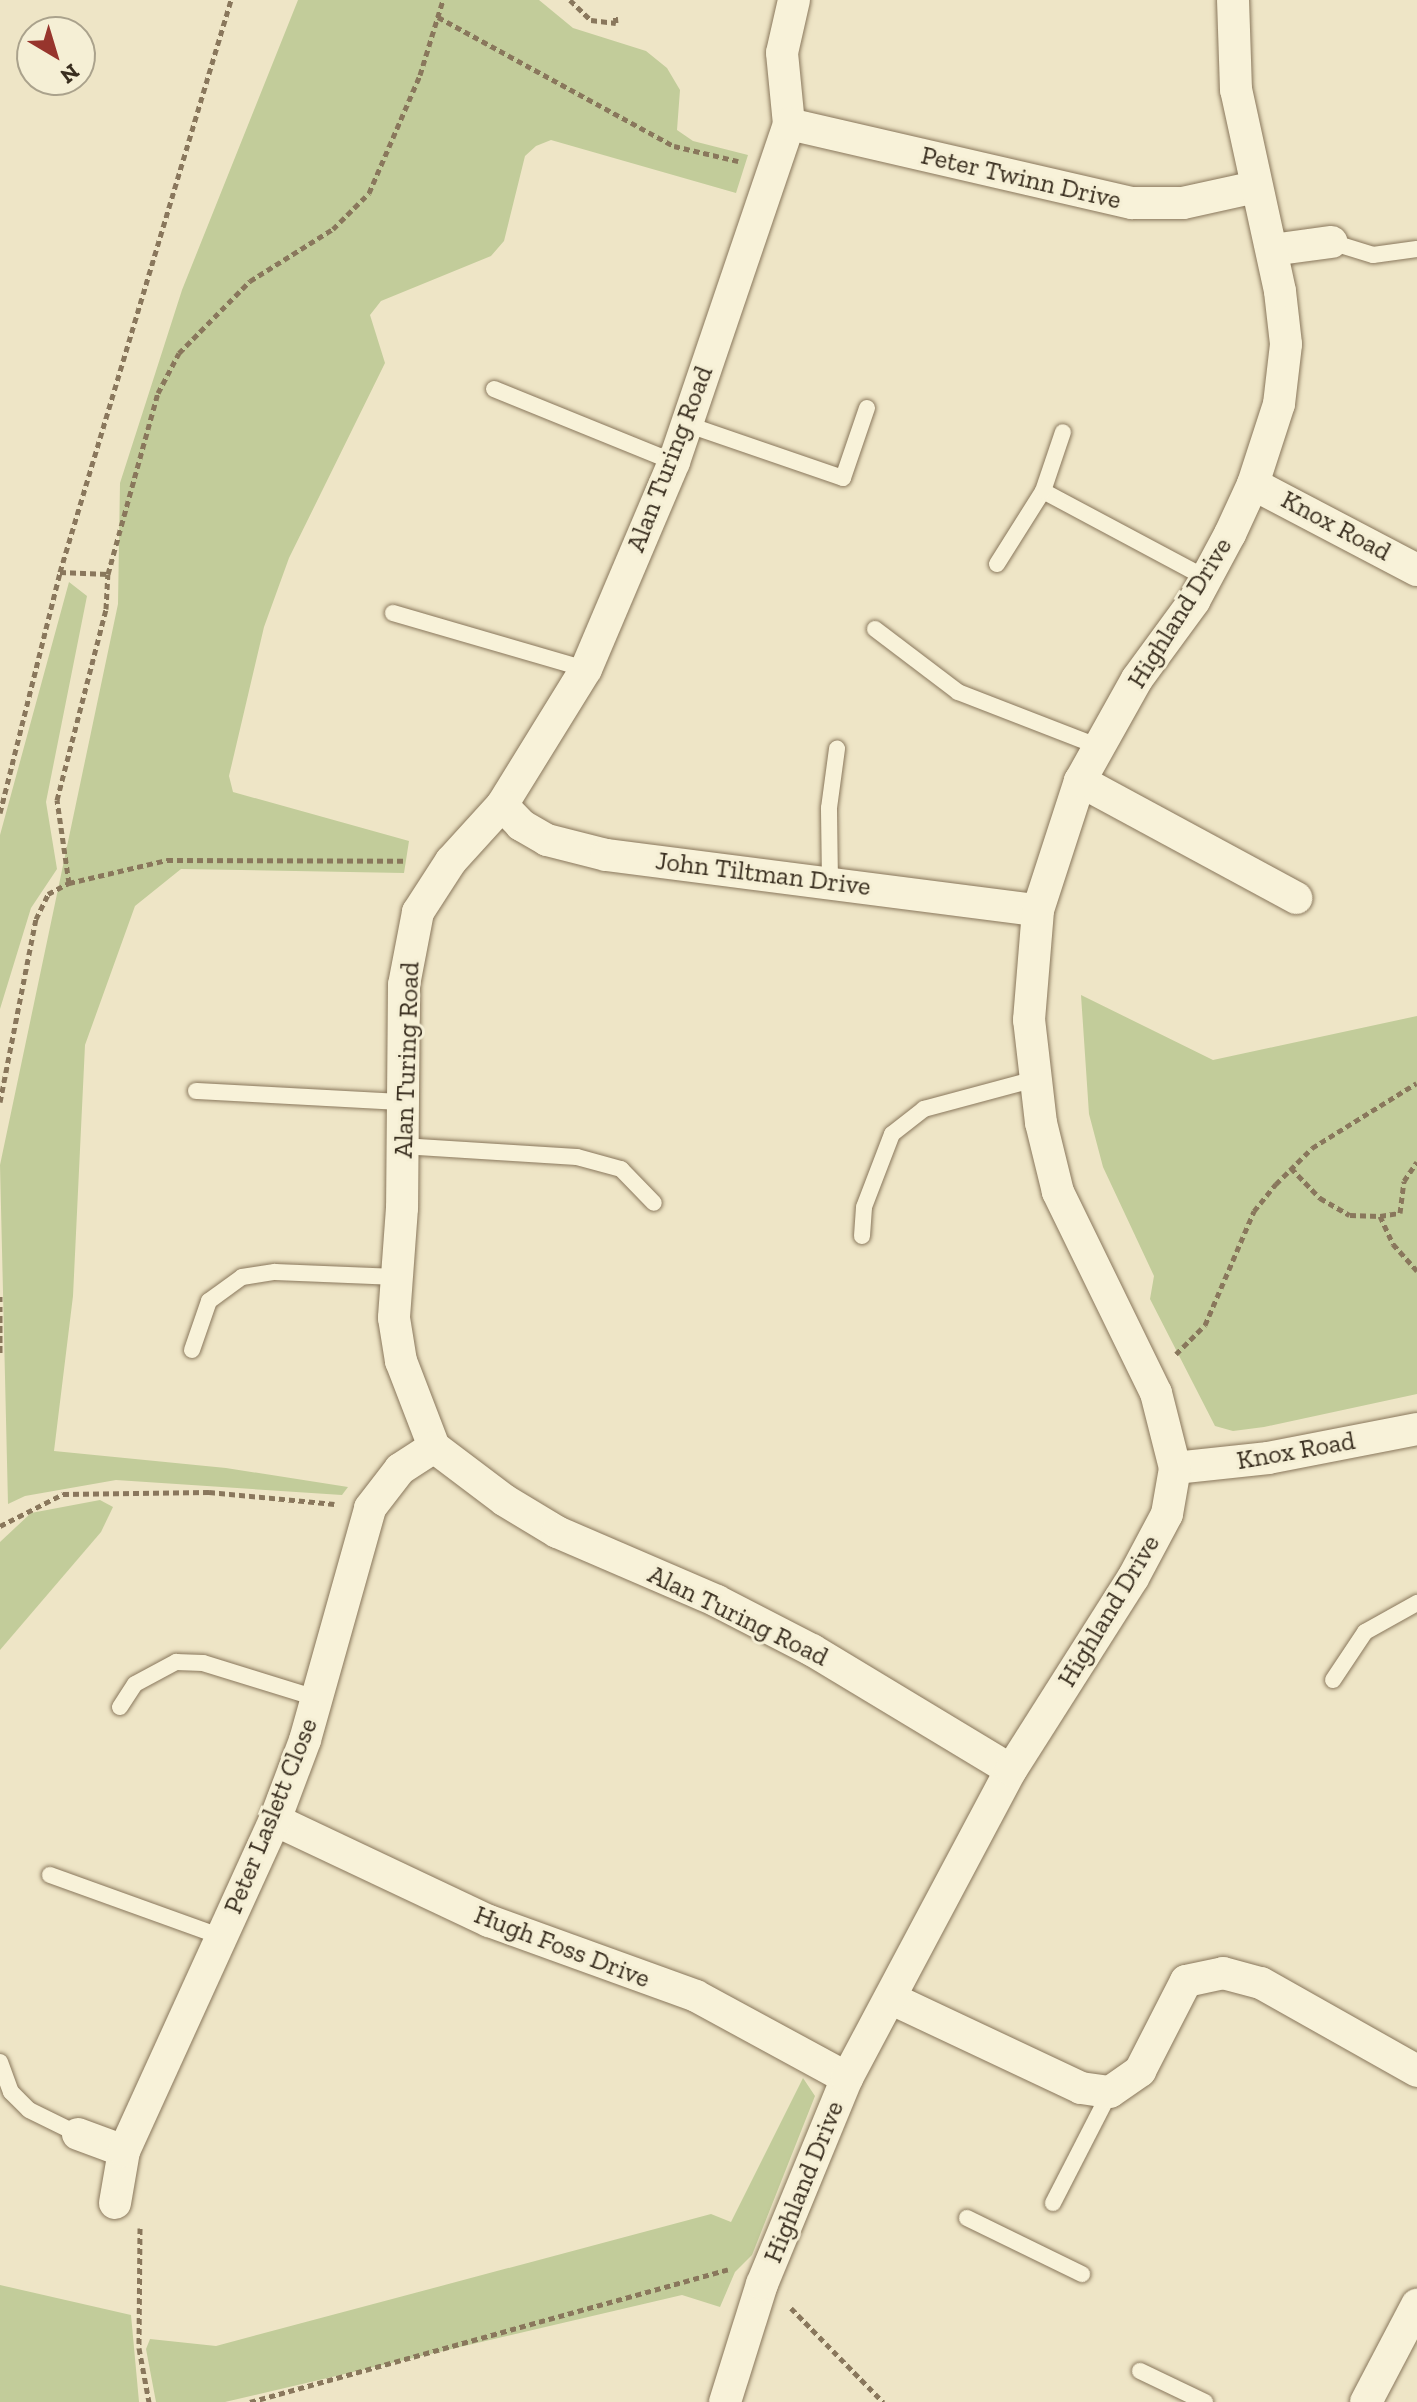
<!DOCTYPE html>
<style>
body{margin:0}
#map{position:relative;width:1417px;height:2402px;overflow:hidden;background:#eee5c6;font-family:"Zilla Slab",serif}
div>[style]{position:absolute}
.green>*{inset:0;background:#c2cc9a}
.path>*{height:5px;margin-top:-2.5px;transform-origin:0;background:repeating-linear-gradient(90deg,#89775c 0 6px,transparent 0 10px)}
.roads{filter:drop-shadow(0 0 2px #89775c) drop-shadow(0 0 2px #89775c)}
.service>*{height:16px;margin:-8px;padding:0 8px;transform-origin:8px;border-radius:8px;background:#f8f2d9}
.minor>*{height:32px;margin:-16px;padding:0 16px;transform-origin:16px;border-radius:16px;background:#f8f2d9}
span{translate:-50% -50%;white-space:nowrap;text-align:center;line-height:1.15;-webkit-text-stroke:6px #f5efd5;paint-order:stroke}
.street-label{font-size:26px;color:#392e1f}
.north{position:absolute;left:16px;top:16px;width:80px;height:80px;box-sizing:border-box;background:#f5efd5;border:2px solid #aaa28c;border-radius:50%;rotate:142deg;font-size:22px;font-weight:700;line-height:32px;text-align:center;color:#392e1f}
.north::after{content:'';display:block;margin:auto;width:28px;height:36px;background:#97352d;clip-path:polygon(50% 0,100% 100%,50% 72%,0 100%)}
</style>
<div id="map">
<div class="green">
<i style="clip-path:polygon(298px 0,539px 0,573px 28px,646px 51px,667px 68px,680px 90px,677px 130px,693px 141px,748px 155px,736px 193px,551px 140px,536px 146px,525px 156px,504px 241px,491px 256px,381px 301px,370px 315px,385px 363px,289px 558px,264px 627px,229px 776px,233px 792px,409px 841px,404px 873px,181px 869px,135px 906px,85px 1045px,73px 1296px,54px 1451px,226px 1468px,348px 1487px,342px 1495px,116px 1480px,25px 1496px,8px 1504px,0 1165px,118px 604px,120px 483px,182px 290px)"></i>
<i style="clip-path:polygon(69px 582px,87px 596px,46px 802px,57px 869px,31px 908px,0 1009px,0 835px)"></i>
<i style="clip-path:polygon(1081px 995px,1213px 1060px,1417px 1016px,1417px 1394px,1264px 1427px,1233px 1431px,1215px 1426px,1150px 1299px,1154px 1276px,1103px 1167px,1089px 1114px)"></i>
<i style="clip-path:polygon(100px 1500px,113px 1507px,101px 1532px,0 1650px,0 1542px,31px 1513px)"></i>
<i style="clip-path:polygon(803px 2078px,815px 2096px,752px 2255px,735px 2272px,720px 2307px,682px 2295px,225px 2402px,156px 2402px,146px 2349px,150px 2339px,216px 2346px,711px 2214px,731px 2222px)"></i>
<i style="clip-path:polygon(0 2285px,131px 2315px,139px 2402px,0 2402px)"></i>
</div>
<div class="path">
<i style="left:570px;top:0;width:29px;rotate:44deg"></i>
<i style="left:591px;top:20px;width:25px;rotate:7deg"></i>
<i style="left:616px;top:23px;width:9px;rotate:-96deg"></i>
<i style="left:438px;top:17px;width:269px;rotate:28.7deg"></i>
<i style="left:674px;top:146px;width:66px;rotate:13.2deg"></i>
<i style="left:60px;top:572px;width:48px;rotate:2.4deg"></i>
<i style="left:108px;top:574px;width:188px;rotate:-74.6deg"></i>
<i style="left:158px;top:393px;width:45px;rotate:-62.3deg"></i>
<i style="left:179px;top:353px;width:101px;rotate:-45.4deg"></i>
<i style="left:250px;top:281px;width:98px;rotate:-32.1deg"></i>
<i style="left:333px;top:229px;width:51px;rotate:-45deg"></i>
<i style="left:369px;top:193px;width:129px;rotate:-66.6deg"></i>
<i style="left:420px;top:75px;width:78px;rotate:-73deg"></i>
<i style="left:0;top:813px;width:248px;rotate:-76deg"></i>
<i style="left:60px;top:572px;width:597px;rotate:-73.36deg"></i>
<i style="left:69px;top:883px;width:101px;rotate:-13.2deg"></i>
<i style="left:167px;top:860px;width:239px;rotate:0.2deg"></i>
<i style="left:0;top:1102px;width:187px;rotate:-78.9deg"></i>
<i style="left:36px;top:919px;width:28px;rotate:-64deg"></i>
<i style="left:48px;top:894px;width:24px;rotate:-28deg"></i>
<i style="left:69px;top:883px;width:84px;rotate:-98.2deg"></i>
<i style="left:57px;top:800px;width:197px;rotate:-75.6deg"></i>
<i style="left:106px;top:609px;width:35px;rotate:-87deg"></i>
<i style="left:1291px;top:1168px;width:42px;rotate:46deg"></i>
<i style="left:1320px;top:1198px;width:34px;rotate:30deg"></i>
<i style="left:1350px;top:1215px;width:30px;rotate:2deg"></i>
<i style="left:1380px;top:1216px;width:31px;rotate:65deg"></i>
<i style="left:1393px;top:1244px;width:36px;rotate:48deg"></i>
<i style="left:1380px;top:1216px;width:20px;rotate:-9deg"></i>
<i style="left:1400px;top:1213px;width:32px;rotate:-83deg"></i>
<i style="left:1404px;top:1181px;width:23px;rotate:-56deg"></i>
<i style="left:0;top:1296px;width:59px;rotate:90deg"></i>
<i style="left:1176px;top:1354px;width:41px;rotate:-45deg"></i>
<i style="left:1205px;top:1325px;width:124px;rotate:-66.7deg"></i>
<i style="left:1254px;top:1211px;width:35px;rotate:-51deg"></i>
<i style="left:1276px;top:1184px;width:51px;rotate:-45deg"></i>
<i style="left:1312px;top:1148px;width:123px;rotate:-31.8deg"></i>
<i style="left:0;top:1526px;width:71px;rotate:-26.9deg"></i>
<i style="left:63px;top:1494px;width:146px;rotate:-0.8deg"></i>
<i style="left:209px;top:1492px;width:126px;rotate:5.5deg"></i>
<i style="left:140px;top:2228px;width:120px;rotate:90.5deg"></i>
<i style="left:139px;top:2348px;width:55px;rotate:79.5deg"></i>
<i style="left:791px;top:2308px;width:132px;rotate:45.6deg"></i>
<i style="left:250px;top:2402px;width:496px;rotate:-15.5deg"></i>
</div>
<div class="roads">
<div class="service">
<i style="left:1331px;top:242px;width:44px;rotate:17.2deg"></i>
<i style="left:1373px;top:255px;width:44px;rotate:-7.8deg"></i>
<i style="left:494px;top:389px;width:194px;rotate:22.1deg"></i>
<i style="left:686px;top:424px;width:166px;rotate:19deg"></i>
<i style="left:843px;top:478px;width:74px;rotate:-71.1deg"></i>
<i style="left:1043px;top:491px;width:185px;rotate:28.1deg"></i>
<i style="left:997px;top:564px;width:86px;rotate:-57.8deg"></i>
<i style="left:1043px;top:491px;width:62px;rotate:-71.3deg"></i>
<i style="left:393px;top:613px;width:201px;rotate:16.2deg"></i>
<i style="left:875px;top:629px;width:104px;rotate:37.2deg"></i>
<i style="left:958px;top:692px;width:152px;rotate:21.2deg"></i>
<i style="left:830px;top:882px;width:74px;rotate:-90.8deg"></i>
<i style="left:829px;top:808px;width:60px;rotate:-82.3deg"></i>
<i style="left:196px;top:1091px;width:206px;rotate:3.1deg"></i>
<i style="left:402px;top:1146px;width:175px;rotate:3.6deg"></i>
<i style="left:577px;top:1157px;width:46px;rotate:15.3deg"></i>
<i style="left:621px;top:1169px;width:47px;rotate:45.9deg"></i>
<i style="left:862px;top:1236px;width:29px;rotate:-86deg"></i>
<i style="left:864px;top:1207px;width:78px;rotate:-69deg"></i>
<i style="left:892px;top:1134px;width:41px;rotate:-38deg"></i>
<i style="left:924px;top:1109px;width:119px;rotate:-15.1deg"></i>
<i style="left:192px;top:1350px;width:52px;rotate:-70.9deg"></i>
<i style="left:209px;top:1301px;width:41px;rotate:-36deg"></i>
<i style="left:242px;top:1277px;width:33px;rotate:-9deg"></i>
<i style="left:275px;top:1272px;width:122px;rotate:2.3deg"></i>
<i style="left:1333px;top:1680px;width:58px;rotate:-56.3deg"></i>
<i style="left:1365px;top:1632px;width:60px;rotate:-29.1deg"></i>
<i style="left:120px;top:1707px;width:27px;rotate:-57deg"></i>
<i style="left:135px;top:1684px;width:47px;rotate:-28.2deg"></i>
<i style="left:176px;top:1662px;width:27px;rotate:2deg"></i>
<i style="left:203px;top:1663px;width:118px;rotate:17.2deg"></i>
<i style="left:50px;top:1875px;width:183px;rotate:19.8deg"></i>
<i style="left:0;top:2062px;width:32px;rotate:70deg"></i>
<i style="left:11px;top:2092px;width:25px;rotate:45deg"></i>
<i style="left:29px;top:2110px;width:55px;rotate:26.1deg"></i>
<i style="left:1053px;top:2203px;width:125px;rotate:-62.8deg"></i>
<i style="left:967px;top:2218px;width:128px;rotate:26deg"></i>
<i style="left:1140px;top:2371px;width:72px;rotate:25.5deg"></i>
</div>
<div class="minor">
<i style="left:794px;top:0;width:54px;rotate:102.8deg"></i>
<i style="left:782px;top:53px;width:71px;rotate:84.4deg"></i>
<i style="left:789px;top:124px;width:357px;rotate:108.8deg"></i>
<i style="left:674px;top:462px;width:225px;rotate:113deg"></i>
<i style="left:586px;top:669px;width:160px;rotate:121.7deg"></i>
<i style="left:502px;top:805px;width:76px;rotate:132.3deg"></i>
<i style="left:451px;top:861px;width:61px;rotate:122.9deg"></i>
<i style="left:418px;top:912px;width:74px;rotate:100.9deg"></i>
<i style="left:404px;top:985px;width:223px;rotate:90.5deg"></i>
<i style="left:402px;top:1208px;width:110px;rotate:94.2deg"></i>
<i style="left:394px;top:1318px;width:44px;rotate:80.8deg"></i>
<i style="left:401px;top:1361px;width:92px;rotate:69deg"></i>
<i style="left:434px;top:1447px;width:88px;rotate:37.1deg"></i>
<i style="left:504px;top:1500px;width:62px;rotate:31.1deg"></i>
<i style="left:557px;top:1532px;width:174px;rotate:23.3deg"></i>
<i style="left:717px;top:1601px;width:107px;rotate:27.3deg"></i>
<i style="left:812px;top:1650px;width:232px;rotate:31.1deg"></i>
<i style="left:789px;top:124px;width:352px;rotate:13deg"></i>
<i style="left:1132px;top:203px;width:51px"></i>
<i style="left:1183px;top:203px;width:75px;rotate:-12.4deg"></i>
<i style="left:1272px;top:250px;width:60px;rotate:-7.7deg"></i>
<i style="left:1253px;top:484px;width:185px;rotate:27.7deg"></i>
<i style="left:1080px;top:781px;width:246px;rotate:28.4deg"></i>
<i style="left:502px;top:805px;width:28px;rotate:46deg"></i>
<i style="left:521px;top:825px;width:30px;rotate:30deg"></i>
<i style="left:547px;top:840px;width:61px;rotate:14.3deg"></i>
<i style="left:606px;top:855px;width:435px;rotate:7.3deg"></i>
<i style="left:1175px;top:1468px;width:94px;rotate:-6.1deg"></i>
<i style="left:1268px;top:1458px;width:152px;rotate:-11deg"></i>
<i style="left:275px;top:1820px;width:237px;rotate:25.3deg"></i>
<i style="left:489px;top:1921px;width:220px;rotate:19.9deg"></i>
<i style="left:696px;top:1996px;width:172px;rotate:28.5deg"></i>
<i style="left:892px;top:1999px;width:209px;rotate:25.2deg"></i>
<i style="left:1081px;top:2088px;width:29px;rotate:8deg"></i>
<i style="left:1110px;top:2092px;width:37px;rotate:-35deg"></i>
<i style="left:1140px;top:2071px;width:101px;rotate:-62.9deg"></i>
<i style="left:1186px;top:1981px;width:38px;rotate:-12deg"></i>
<i style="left:1223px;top:1973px;width:39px;rotate:15deg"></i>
<i style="left:1261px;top:1983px;width:179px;rotate:29.4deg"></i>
<i style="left:78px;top:2134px;width:49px;rotate:20.3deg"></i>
<i style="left:115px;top:2203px;width:53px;rotate:-80.2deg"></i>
<i style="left:124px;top:2151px;width:364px;rotate:-65.5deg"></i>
<i style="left:275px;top:1820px;width:85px;rotate:-69.4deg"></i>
<i style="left:305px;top:1740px;width:241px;rotate:-74.3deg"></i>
<i style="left:370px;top:1508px;width:49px;rotate:-52.4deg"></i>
<i style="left:400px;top:1469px;width:40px;rotate:-32.9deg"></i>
<i style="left:725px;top:2402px;width:124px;rotate:-72.6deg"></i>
<i style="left:762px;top:2284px;width:223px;rotate:-67.6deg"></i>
<i style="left:847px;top:2078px;width:349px;rotate:-62deg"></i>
<i style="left:1011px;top:1770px;width:227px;rotate:-57.6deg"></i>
<i style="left:1133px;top:1578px;width:72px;rotate:-62deg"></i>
<i style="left:1167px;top:1514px;width:47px;rotate:-80.1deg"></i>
<i style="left:1175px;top:1468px;width:77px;rotate:-104.2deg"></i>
<i style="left:1156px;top:1393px;width:224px;rotate:-116deg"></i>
<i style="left:1058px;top:1192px;width:71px;rotate:-103.8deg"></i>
<i style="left:1041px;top:1123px;width:104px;rotate:-96.6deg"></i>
<i style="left:1029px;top:1020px;width:110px;rotate:-85.3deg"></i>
<i style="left:1038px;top:910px;width:136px;rotate:-72deg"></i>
<i style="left:1080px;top:781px;width:117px;rotate:-60.8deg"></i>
<i style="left:1137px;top:679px;width:97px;rotate:-53.8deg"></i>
<i style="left:1194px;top:601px;width:76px;rotate:-61.8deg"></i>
<i style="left:1230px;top:534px;width:55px;rotate:-65.3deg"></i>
<i style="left:1253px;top:484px;width:84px;rotate:-72deg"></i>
<i style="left:1279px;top:404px;width:60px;rotate:-83.3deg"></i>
<i style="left:1286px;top:344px;width:53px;rotate:-96.5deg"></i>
<i style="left:1280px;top:291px;width:206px;rotate:-102.3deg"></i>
<i style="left:1236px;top:90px;width:90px;rotate:-91.9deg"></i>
<i style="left:1366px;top:2402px;width:110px;rotate:-62.3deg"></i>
</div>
</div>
<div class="street-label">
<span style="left:1021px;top:178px;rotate:13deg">Peter Twinn Drive</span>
<span style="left:670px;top:459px;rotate:-69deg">Alan Turing Road</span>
<span style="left:1336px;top:526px;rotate:28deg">Knox Road</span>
<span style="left:1180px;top:613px;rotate:-58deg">Highland Drive</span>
<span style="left:763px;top:874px;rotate:7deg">John Tiltman Drive</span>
<span style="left:407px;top:1060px;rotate:-88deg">Alan Turing Road</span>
<span style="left:1296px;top:1451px;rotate:-10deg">Knox Road</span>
<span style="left:1109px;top:1611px;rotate:-59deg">Highland Drive</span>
<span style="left:738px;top:1616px;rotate:26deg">Alan Turing Road</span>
<span style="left:271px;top:1816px;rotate:-68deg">Peter Laslett Close</span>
<span style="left:562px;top:1947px;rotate:21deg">Hugh Foss Drive</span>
<span style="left:804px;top:2182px;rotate:-68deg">Highland Drive</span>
</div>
<div class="north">N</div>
</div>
